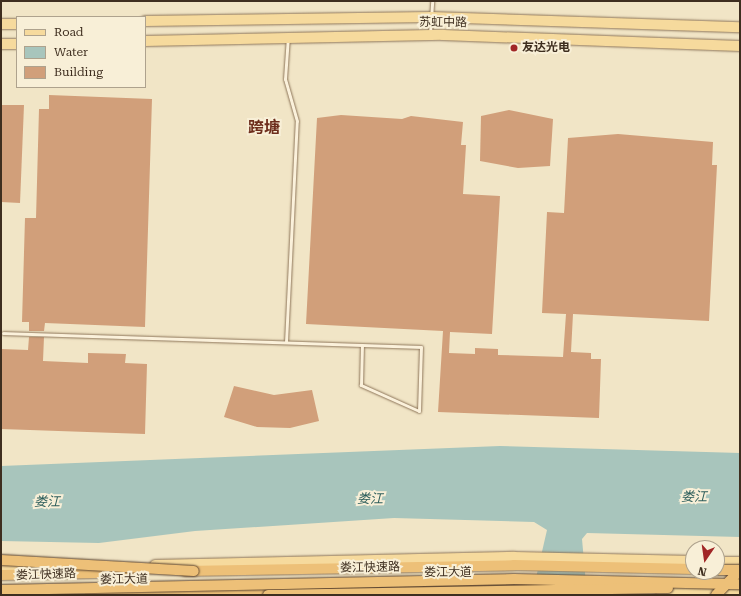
<!DOCTYPE html>
<meta charset="utf-8">
<style>
body{margin:0}
#map{position:relative;width:741px;height:596px;overflow:hidden;background:#f1e5c6;font-family:"Roboto Serif","Noto Sans SC",serif}
div>[style]{position:absolute}
.water>*{inset:0;background:#a8c5bc}
.building>*{inset:0;background:#d19f7a}
.roads{filter:drop-shadow(0 0 1px #8e765a) drop-shadow(0 0 1px #8e765a)}
.service>*{height:3px;margin:-1.5px;padding:0 1.5px;transform-origin:1.5px;border-radius:1.5px;background:#fbf1db}
.primary>*{height:10px;margin:-5px;padding:0 5px;transform-origin:5px;border-radius:5px;background:#f6da9d}
.trunk>*{height:10px;margin:-5px;padding:0 5px;transform-origin:5px;border-radius:5px;background:#edc078}
.bridges{filter:drop-shadow(0 0 1px #5c442f) drop-shadow(0 0 1px #5c442f)}
.trunk-bridge>*{height:10px;margin:-5px;padding:0 5px;transform-origin:5px;border-radius:5px;background:#edc078}
.dots>*{width:11px;height:11px;translate:-50% -50%;box-sizing:border-box;border:2px solid #f8efd7;border-radius:50%}
span{translate:-50% -50%;white-space:nowrap;text-align:center;line-height:1.15;-webkit-text-stroke:4px #f8efd7;paint-order:stroke}
.street-label{font-size:12px;color:#3e2e1f}
.poi-label{font-size:12px;color:#3e2e1f;font-weight:700}
.left{translate:0 -50%;text-align:left}
.water-label{font-size:13px;color:#2d5e5b;font-style:italic}
.district-label{font-size:16px;color:#6d2d1c;font-weight:700}
.frame{position:absolute;inset:0;border:2px solid #3e2e1f;pointer-events:none}
.legend{position:absolute;left:16px;top:16px;width:130px;height:72px;box-sizing:border-box;background:#f8efd7;border:1px solid #aea28d;margin:0;padding:5px 7px;list-style:none;font-size:12px;color:#3e2e1f}
.legend li{display:flex;align-items:center;gap:8px;height:20px}
.legend b{width:20px;border:1px solid #aea28d}
.north{position:absolute;left:685px;top:540px;width:40px;height:40px;box-sizing:border-box;background:#f8efd7;border:1px solid #aea28d;border-radius:50%;rotate:193deg;font-size:11px;font-weight:700;line-height:16px;text-align:center;color:#3e2e1f}
.north::after{content:'';display:block;margin:auto;width:14px;height:18px;background:#a12626;clip-path:polygon(50% 0,100% 100%,50% 72%,0 100%)}
</style>
<div id="map">
<div class="water">
<i style="clip-path:polygon(500px 446px,740px 453px,740px 537px,587px 533px,582px 539px,587px 595px,532px 595px,547px 530px,534px 522px,394px 518px,195px 531px,99px 543px,1px 541px,1px 466px)"></i>
</div>
<div class="building">
<i style="clip-path:polygon(49px 95px,152px 99px,145px 327px,45px 323px,44px 331px,29px 331px,29px 322px,22px 322px,25px 218px,36px 218px,39px 109px,49px 109px)"></i>
<i style="clip-path:polygon(1px 105px,24px 105px,20px 203px,1px 202px)"></i>
<i style="clip-path:polygon(509px 110px,553px 119px,550px 166px,518px 168px,480px 161px,481px 116px)"></i>
<i style="clip-path:polygon(341px 115px,402px 119px,411px 116px,463px 122px,461px 145px,466px 145px,463px 194px,500px 196px,492px 334px,450px 332px,449px 353px,475px 354px,475px 348px,498px 349px,498px 355px,563px 357px,566px 314px,542px 313px,547px 212px,564px 213px,568px 138px,618px 134px,713px 142px,712px 165px,717px 165px,709px 321px,573px 314px,571px 352px,591px 353px,591px 359px,601px 359px,599px 418px,438px 412px,443px 331px,306px 324px,317px 118px)"></i>
<i style="clip-path:polygon(29px 337px,44px 337px,43px 361px,88px 363px,88px 353px,126px 354px,125px 363px,147px 364px,145px 434px,1px 429px,1px 349px,28px 350px)"></i>
<i style="clip-path:polygon(234px 386px,274px 395px,312px 390px,319px 421px,290px 428px,257px 427px,224px 417px)"></i>
</div>
<div class="roads">
<div class="service">
<i style="left:430px;top:33px;width:32px;rotate:-86deg"></i>
<i style="left:3px;top:333px;width:418px;rotate:1.9deg"></i>
<i style="left:421px;top:347px;width:64px;rotate:91.8deg"></i>
<i style="left:419px;top:411px;width:64px;rotate:-155.9deg"></i>
<i style="left:361px;top:385px;width:40px;rotate:-88.6deg"></i>
<i style="left:286px;top:342px;width:221px;rotate:-87.2deg"></i>
<i style="left:297px;top:121px;width:44px;rotate:-105.9deg"></i>
<i style="left:285px;top:79px;width:39px;rotate:-86deg"></i>
</div>
<div class="primary">
<i style="left:145px;top:21px;width:286px;rotate:-0.8deg"></i>
<i style="left:431px;top:17px;width:309px;rotate:1.9deg"></i>
<i style="left:1px;top:24px;width:16px"></i>
<i style="left:145px;top:41px;width:298px;rotate:-1.2deg"></i>
<i style="left:443px;top:35px;width:297px;rotate:2.1deg"></i>
<i style="left:1px;top:44px;width:16px"></i>
<i style="left:717px;top:562px;width:23px"></i>
<i style="left:155px;top:565px;width:359px;rotate:-1.3deg"></i>
<i style="left:514px;top:557px;width:179px;rotate:1.3deg"></i>
<i style="left:1px;top:568px;width:50px;rotate:-1.1deg"></i>
<i style="left:411px;top:586px;width:124px"></i>
<i style="left:659px;top:589px;width:81px;rotate:1.4deg"></i>
<i style="left:243px;top:590px;width:110px;rotate:-1.6deg"></i>
<i style="left:37px;top:595px;width:62px;rotate:-1.8deg"></i>
</div>
<div class="trunk">
<i style="left:185px;top:571px;width:329px;rotate:-1deg"></i>
<i style="left:514px;top:565px;width:179px;rotate:1.3deg"></i>
<i style="left:1px;top:575px;width:140px;rotate:-1.2deg"></i>
<i style="left:90px;top:593px;width:178px;rotate:0.6deg"></i>
</div>
</div>
<div class="bridges">
<div class="trunk-bridge">
<i style="left:1px;top:560px;width:193px;rotate:3.3deg"></i>
<i style="left:717px;top:570px;width:23px"></i>
<i style="left:1px;top:590px;width:513px;rotate:-1.23deg"></i>
<i style="left:514px;top:579px;width:226px;rotate:1.3deg"></i>
<i style="left:268px;top:595px;width:400px;rotate:-1deg"></i>
<i style="left:716px;top:595px;width:35px;rotate:-46deg"></i>
</div>
</div>
<div class="dots">
<i style="left:514px;top:48px;background:#a12626"></i>
</div>
<div class="street-label">
<span style="left:443px;top:23px;rotate:1deg">苏虹中路</span>
<span style="left:370px;top:568px;rotate:-1deg">娄江快速路</span>
<span style="left:448px;top:573px">娄江大道</span>
<span style="left:46px;top:575px;rotate:-2deg">娄江快速路</span>
<span style="left:124px;top:580px;rotate:-1deg">娄江大道</span>
</div>
<div class="poi-label">
<span class="left" style="left:522px;top:48px">友达光电</span>
</div>
<div class="water-label">
<span style="left:694px;top:497px">娄江</span>
<span style="left:370px;top:499px">娄江</span>
<span style="left:47px;top:502px">娄江</span>
</div>
<div class="district-label">
<span style="left:264px;top:128px">跨塘</span>
</div>
<div class="frame"></div>
<ul class="legend">
<li><b style="height:5px;background:#f6da9d"></b>Road</li>
<li><b style="height:11px;background:#a8c5bc"></b>Water</li>
<li><b style="height:11px;background:#d19f7a"></b>Building</li>
</ul>
<div class="north">N</div>
</div>
